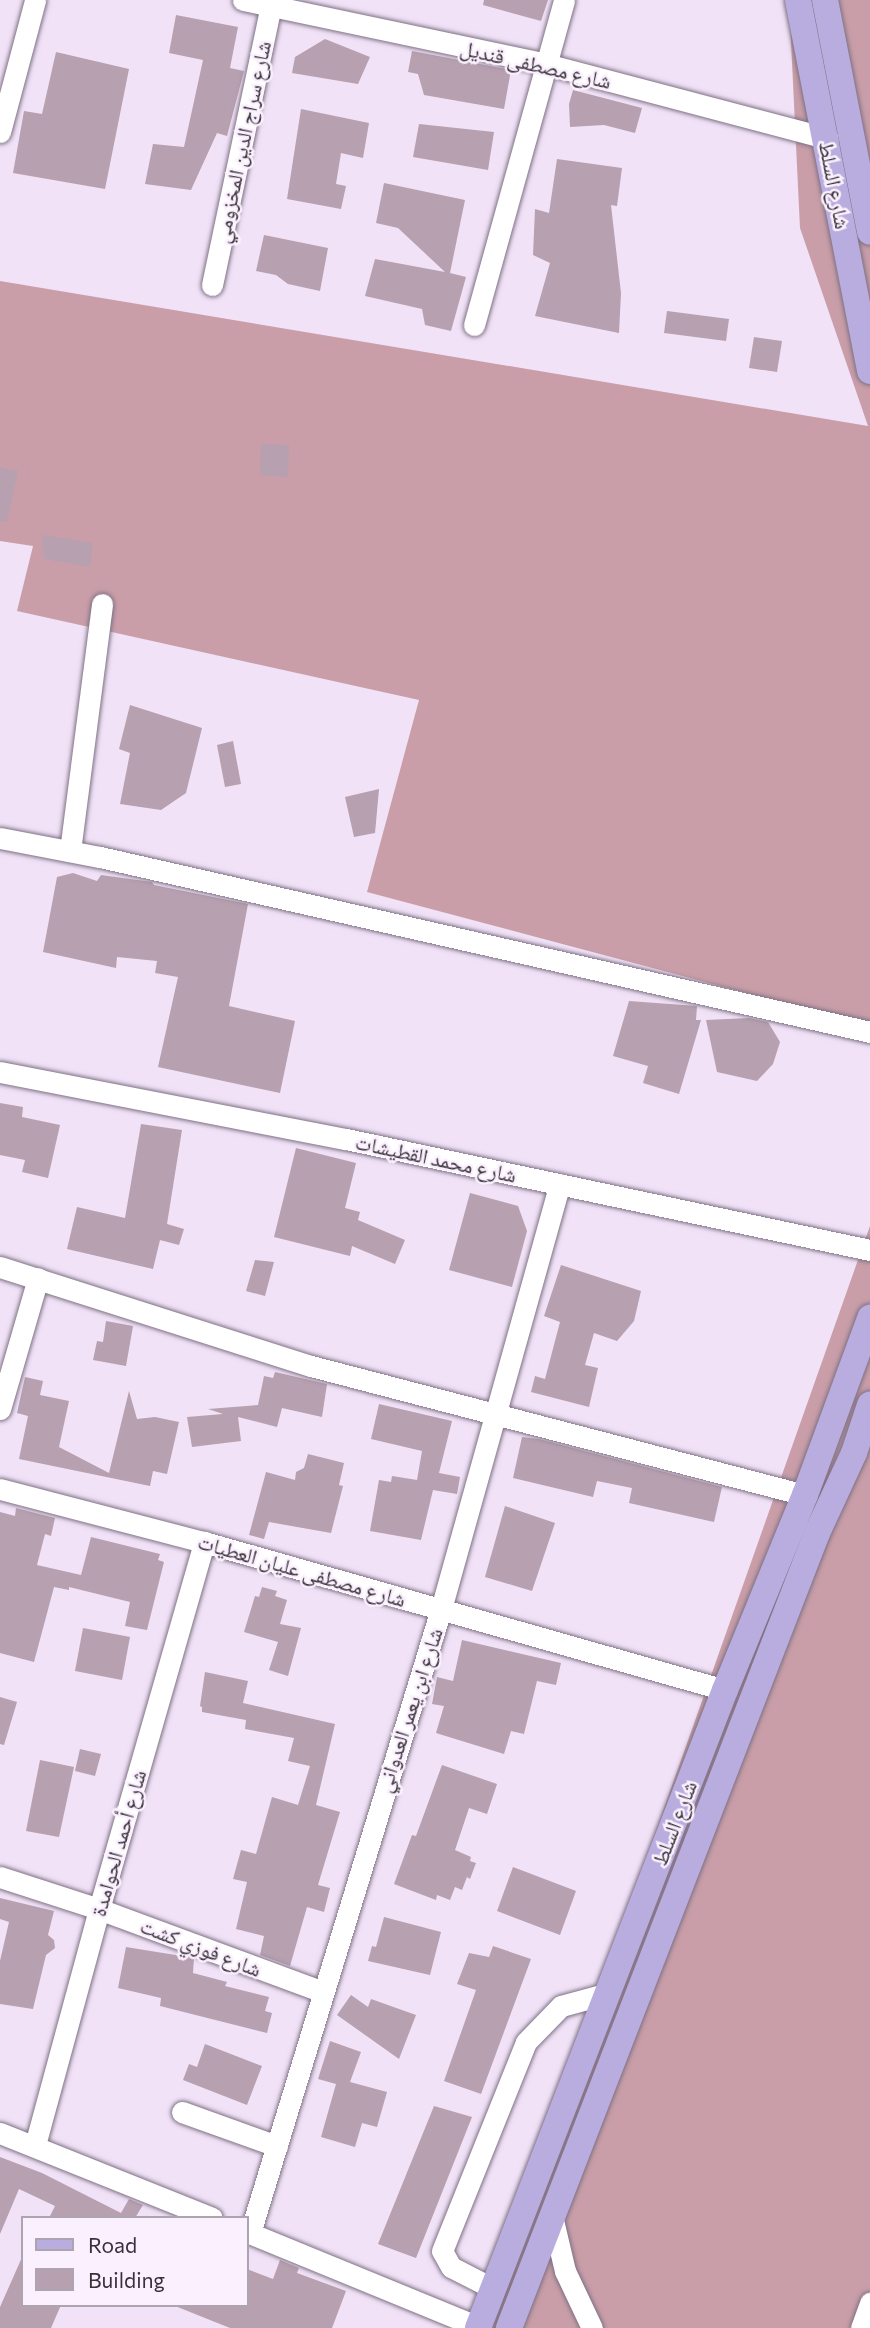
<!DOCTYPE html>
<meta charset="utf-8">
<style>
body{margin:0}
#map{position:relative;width:870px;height:2328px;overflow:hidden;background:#f1e2f7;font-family:Commissioner,"Noto Naskh Arabic",sans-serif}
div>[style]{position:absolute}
.forest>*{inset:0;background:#c99ea8}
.building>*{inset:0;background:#b7a0af}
.roads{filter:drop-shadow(0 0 2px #7f7184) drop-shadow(0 0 2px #7f7184)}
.minor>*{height:21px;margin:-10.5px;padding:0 10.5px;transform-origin:10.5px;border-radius:10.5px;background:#fff}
.major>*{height:26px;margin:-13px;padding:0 13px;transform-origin:13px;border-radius:13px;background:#b9addf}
span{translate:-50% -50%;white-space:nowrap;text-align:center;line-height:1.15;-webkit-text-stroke:5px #fbf1fe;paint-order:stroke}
.street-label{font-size:21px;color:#373139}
.legend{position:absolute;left:21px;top:2216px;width:228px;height:91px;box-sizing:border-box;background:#fbf1fe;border:2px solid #ada4af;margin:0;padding:9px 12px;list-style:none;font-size:21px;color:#373139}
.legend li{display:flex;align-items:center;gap:14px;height:35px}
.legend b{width:35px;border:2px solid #ada4af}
</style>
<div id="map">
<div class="forest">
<i style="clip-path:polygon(789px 0,870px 0,870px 1026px,367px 892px,419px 700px,17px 611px,33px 546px,0 541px,0 281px,868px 426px,800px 228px)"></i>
<i style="clip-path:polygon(870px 1226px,870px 2328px,480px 2328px,494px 2289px)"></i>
</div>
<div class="building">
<i style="clip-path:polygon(484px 0,548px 0,541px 21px,483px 5px)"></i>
<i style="clip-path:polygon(176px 15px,238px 27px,230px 68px,244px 71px,227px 136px,217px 133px,191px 190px,145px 184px,153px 144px,184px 147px,203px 60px,169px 53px)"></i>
<i style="clip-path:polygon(325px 39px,370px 57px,358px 84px,292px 73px,295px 57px)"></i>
<i style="clip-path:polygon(412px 51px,511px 70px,504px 109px,424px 95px,418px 74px,408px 72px)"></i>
<i style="clip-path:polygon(56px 52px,129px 69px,105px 189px,13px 173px,24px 111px,42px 114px)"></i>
<i style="clip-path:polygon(573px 90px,642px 108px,635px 133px,604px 125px,570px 127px,569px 104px)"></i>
<i style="clip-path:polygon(301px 109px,369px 123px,363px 158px,341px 153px,336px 184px,346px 186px,341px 209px,287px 199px)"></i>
<i style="clip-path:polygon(419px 124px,494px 132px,488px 170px,413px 157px)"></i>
<i style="clip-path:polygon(557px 159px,622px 168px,617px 206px,611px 205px,621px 293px,619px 333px,535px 316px,550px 263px,533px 255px,535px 209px,549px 213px)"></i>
<i style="clip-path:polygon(384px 183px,465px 200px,450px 273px,466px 277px,451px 331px,425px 325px,422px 309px,365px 296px,375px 259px,445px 272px,398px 228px,376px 223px)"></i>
<i style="clip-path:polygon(264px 235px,328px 248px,320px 291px,288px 284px,276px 275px,256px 271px)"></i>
<i style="clip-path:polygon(667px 311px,729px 319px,726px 341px,664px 333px)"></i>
<i style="clip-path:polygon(754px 337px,782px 341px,777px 372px,749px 368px)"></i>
<i style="clip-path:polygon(261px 444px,289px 445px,288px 477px,260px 475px)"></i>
<i style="clip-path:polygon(0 467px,18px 471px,7px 522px,0 521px)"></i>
<i style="clip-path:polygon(42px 535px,93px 543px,90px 567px,44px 559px)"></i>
<i style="clip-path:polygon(130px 705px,202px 728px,186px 793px,161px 810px,120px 804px,130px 753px,119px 749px)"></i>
<i style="clip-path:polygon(233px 741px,241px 784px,225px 787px,217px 745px)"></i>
<i style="clip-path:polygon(379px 789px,375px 833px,354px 837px,345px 797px)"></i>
<i style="clip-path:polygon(73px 873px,97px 881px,101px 875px,152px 882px,154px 885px,248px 904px,229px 1006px,295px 1021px,280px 1093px,158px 1067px,178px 977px,155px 973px,157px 961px,117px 957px,116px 968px,43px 952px,57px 877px)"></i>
<i style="clip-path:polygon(629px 1001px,697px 1006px,696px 1020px,701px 1020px,679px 1094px,643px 1083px,648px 1066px,613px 1056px)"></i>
<i style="clip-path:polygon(749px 1018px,768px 1022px,780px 1042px,773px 1064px,757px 1081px,717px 1072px,706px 1020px)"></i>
<i style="clip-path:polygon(0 1103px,23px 1107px,22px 1117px,60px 1125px,48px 1178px,22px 1172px,25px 1160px,0 1155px)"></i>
<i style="clip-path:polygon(141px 1124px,182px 1130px,167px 1224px,184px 1229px,179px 1245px,160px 1240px,153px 1269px,67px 1249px,77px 1207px,125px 1218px)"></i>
<i style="clip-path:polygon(296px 1148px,356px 1163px,345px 1208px,360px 1212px,358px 1220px,405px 1240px,395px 1264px,352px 1246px,350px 1256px,274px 1237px)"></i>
<i style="clip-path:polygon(470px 1193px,518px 1206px,527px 1231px,512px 1287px,449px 1270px)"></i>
<i style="clip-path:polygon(255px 1260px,274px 1262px,265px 1296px,246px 1291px)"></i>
<i style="clip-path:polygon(561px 1265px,641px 1291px,634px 1321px,617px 1341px,594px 1333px,585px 1365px,598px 1368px,589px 1407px,531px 1392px,535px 1376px,545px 1379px,560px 1322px,544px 1316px)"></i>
<i style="clip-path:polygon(106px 1321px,133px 1326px,126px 1366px,93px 1360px,97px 1341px,103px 1342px)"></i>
<i style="clip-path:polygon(275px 1372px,327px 1384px,322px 1417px,282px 1408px,277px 1427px,238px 1417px,241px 1441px,192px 1447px,187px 1417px,223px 1414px,208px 1409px,258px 1405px,264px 1376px,273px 1378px)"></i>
<i style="clip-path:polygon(25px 1377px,43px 1381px,40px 1395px,69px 1401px,59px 1447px,109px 1473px,129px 1391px,137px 1419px,155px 1417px,179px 1422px,167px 1474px,153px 1471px,150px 1486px,19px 1459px,28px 1416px,17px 1413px)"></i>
<i style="clip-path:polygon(379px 1404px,452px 1421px,439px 1473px,460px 1477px,457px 1494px,433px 1490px,421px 1540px,370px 1531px,379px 1480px,391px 1482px,392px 1476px,417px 1480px,422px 1451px,371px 1439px)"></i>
<i style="clip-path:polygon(522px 1437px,539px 1439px,722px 1487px,714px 1522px,629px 1503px,632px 1488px,597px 1481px,593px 1497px,513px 1478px)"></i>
<i style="clip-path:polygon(308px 1454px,344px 1463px,339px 1485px,343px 1486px,331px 1533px,269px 1522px,264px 1539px,249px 1535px,266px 1472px,295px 1480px,296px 1472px,304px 1468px)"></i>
<i style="clip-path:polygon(505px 1506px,555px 1523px,532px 1591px,485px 1577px)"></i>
<i style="clip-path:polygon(16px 1508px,55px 1518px,51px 1536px,45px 1534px,37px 1565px,81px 1575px,91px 1537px,160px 1554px,158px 1560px,164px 1562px,147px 1630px,125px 1626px,130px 1602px,69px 1587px,69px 1590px,54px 1587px,34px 1662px,0 1653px,0 1512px,15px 1516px)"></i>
<i style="clip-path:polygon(262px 1587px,277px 1591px,275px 1596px,287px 1600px,280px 1624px,301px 1628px,288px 1676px,269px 1670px,278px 1642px,244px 1632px,255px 1596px,259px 1597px)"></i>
<i style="clip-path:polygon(83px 1628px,130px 1637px,122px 1680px,75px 1671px)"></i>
<i style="clip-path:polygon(462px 1640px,561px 1663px,556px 1685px,537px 1681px,524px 1734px,511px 1731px,504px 1754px,436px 1733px,444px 1706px,432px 1704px,437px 1677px,453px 1681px)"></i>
<i style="clip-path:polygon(205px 1672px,248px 1681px,243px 1703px,335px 1724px,316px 1805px,340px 1812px,318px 1885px,330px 1888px,324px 1912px,307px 1907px,290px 1966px,260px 1955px,264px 1936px,236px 1929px,247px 1882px,233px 1879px,241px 1850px,256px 1854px,272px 1797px,298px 1805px,310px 1766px,288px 1761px,294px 1738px,245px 1729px,246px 1720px,202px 1712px,202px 1707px,200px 1706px)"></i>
<i style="clip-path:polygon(0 1697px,17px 1702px,4px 1745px,0 1744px)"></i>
<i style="clip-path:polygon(80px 1749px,101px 1754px,95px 1776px,75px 1771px)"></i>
<i style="clip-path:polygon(40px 1760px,74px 1767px,59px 1837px,26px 1831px)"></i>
<i style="clip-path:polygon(442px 1765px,497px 1784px,487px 1814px,469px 1808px,455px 1850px,471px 1857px,470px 1861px,476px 1863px,470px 1879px,467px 1877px,462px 1890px,455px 1887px,450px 1900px,437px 1895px,436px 1900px,394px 1884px,412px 1835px,416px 1836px)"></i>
<i style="clip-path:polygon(513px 1867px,576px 1891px,560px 1935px,497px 1911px)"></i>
<i style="clip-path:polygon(0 1898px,54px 1911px,48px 1935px,54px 1940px,55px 1948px,46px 1955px,33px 2009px,0 2004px,0 1961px,9px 1922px,0 1919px)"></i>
<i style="clip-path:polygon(384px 1917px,441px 1932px,430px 1975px,368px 1961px,372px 1946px,376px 1947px)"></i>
<i style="clip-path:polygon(493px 1946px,531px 1959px,481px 2094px,444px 2081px,476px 1990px,457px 1984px,469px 1953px,489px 1957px)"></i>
<i style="clip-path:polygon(126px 1947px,194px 1958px,193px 1973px,227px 1982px,225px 1986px,269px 1997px,265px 2011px,272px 2013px,267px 2033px,160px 2006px,161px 1998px,118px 1988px)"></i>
<i style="clip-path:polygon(351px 1995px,368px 2007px,371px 1999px,416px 2015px,399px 2059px,337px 2015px)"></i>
<i style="clip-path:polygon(330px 2041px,361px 2052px,350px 2082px,387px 2092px,377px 2127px,362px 2123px,355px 2147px,321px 2137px,336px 2084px,318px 2079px)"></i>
<i style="clip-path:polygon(205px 2044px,262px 2066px,247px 2105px,183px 2080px,189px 2064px,197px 2067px)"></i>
<i style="clip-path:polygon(434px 2106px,472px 2117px,416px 2258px,378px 2244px)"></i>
<i style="clip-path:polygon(0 2157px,42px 2173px,121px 2213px,129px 2199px,143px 2205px,135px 2218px,49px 2218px,55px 2206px,19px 2189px,0 2234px)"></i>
<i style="clip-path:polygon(23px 2255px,23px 2305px,61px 2305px,51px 2328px,0 2328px,0 2307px)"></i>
<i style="clip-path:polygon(280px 2260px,299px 2268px,297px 2273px,346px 2291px,332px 2328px,230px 2328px,175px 2306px,247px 2305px,247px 2269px,273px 2279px)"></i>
</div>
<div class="roads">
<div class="minor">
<i style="left:243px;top:0;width:310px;rotate:11.9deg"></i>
<i style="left:546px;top:64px;width:291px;rotate:14.8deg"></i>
<i style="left:0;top:132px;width:137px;rotate:-75.1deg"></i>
<i style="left:212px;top:285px;width:291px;rotate:-78.1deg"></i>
<i style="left:474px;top:325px;width:337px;rotate:-74.5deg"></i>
<i style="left:0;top:838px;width:102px;rotate:10.8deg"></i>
<i style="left:100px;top:857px;width:790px;rotate:12.8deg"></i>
<i style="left:70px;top:851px;width:249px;rotate:-82.6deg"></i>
<i style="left:0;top:1072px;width:352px;rotate:11deg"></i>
<i style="left:346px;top:1139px;width:536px;rotate:11.96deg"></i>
<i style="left:0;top:1267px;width:326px;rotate:17.7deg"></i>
<i style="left:311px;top:1366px;width:511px;rotate:14.64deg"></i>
<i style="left:0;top:1409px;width:136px;rotate:-73.8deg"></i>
<i style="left:0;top:1489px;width:211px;rotate:14.6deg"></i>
<i style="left:204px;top:1542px;width:542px;rotate:15.86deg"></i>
<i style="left:0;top:1877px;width:104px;rotate:17.9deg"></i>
<i style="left:99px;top:1909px;width:239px;rotate:20.3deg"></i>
<i style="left:182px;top:2112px;width:101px;rotate:19.7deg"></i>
<i style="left:0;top:2133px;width:228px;rotate:21.8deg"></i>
<i style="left:35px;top:2145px;width:245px;rotate:-74.8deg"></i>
<i style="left:99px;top:1909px;width:382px;rotate:-74deg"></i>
<i style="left:552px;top:2216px;width:57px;rotate:76.7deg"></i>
<i style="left:565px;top:2271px;width:63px;rotate:64.7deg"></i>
<i style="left:247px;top:2232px;width:251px;rotate:22.3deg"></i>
<i style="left:250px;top:2233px;width:653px;rotate:-72.98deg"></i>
<i style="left:441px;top:1609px;width:441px;rotate:-74.4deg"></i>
<i style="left:494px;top:2289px;width:48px;rotate:-152.9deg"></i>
<i style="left:451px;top:2267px;width:18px;rotate:-119deg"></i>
<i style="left:442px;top:2251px;width:225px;rotate:-68.1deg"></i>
<i style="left:526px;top:2042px;width:50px;rotate:-45.8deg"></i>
<i style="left:561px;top:2006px;width:50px;rotate:-15.2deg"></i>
<i style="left:861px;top:2328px;width:27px;rotate:-70deg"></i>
</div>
<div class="major">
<i style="left:798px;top:0;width:378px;rotate:79deg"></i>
<i style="left:825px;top:0;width:236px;rotate:79deg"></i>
<i style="left:478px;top:2328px;width:684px;rotate:-68.84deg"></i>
<i style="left:725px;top:1690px;width:211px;rotate:-67.7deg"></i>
<i style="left:805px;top:1495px;width:189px;rotate:-69.8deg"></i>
<i style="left:509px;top:2328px;width:853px;rotate:-68.82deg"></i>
<i style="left:817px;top:1533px;width:88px;rotate:-65.2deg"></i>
<i style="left:854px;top:1453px;width:51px;rotate:-71.6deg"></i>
</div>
</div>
<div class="street-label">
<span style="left:536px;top:64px;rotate:13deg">شارع مصطفى قنديل</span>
<span style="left:242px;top:142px;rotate:-78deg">شارع سراج الدين المخزومي</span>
<span style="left:835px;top:185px;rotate:79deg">شارع السلط</span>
<span style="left:436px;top:1158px;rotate:12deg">شارع محمد القطيشات</span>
<span style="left:302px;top:1570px;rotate:16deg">شارع مصطفى عليان العطيات</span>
<span style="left:409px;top:1710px;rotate:-72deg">شارع ابن يعمر العدواني</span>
<span style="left:674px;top:1823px;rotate:-69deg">شارع السلط</span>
<span style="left:118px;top:1843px;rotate:-74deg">شارع أحمد الحوامدة</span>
<span style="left:201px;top:1947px;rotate:21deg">شارع فوزي كشت</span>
</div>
<ul class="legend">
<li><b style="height:9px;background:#b9addf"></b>Road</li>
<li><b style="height:19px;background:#b7a0af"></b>Building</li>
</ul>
</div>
